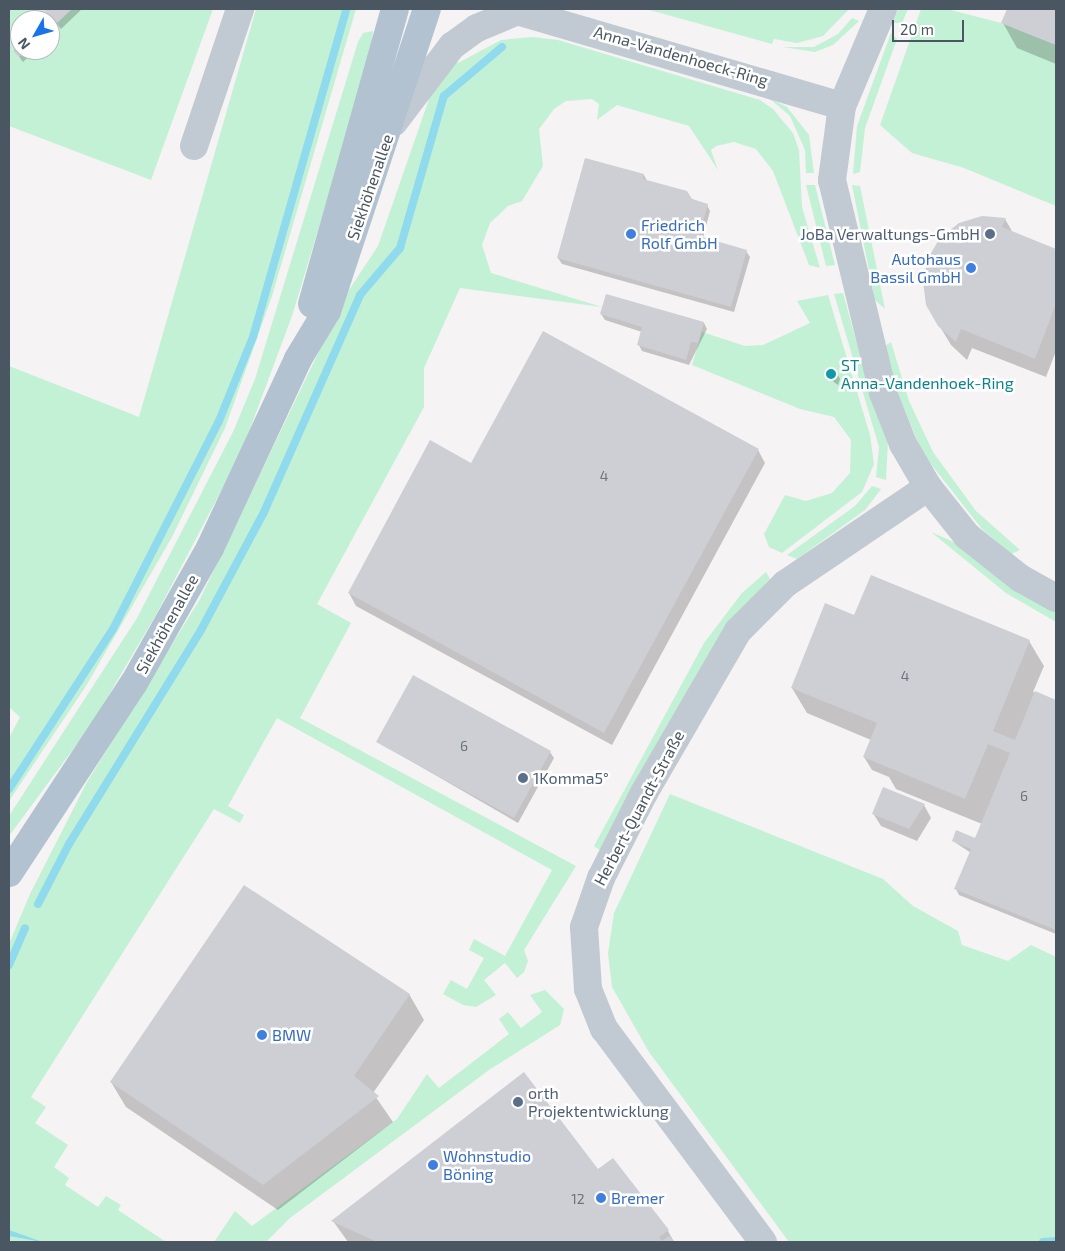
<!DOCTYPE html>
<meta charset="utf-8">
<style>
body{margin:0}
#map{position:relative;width:1065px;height:1251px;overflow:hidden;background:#f5f3f3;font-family:"Exo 2",sans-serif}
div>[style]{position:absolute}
.green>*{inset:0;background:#c3f1d5}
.water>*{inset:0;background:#90daee}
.shadow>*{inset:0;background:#0003}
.stream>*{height:8px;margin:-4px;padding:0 4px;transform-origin:4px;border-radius:4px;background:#90daee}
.building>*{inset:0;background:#cdcfd5}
.minor>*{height:28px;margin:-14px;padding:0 14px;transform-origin:14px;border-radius:14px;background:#c1cad2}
.major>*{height:28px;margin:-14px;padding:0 14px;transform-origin:14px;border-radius:14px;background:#b3c2d1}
.dots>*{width:14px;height:14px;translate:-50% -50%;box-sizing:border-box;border:2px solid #fff;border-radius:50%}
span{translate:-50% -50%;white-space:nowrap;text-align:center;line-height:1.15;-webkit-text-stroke:5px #fff;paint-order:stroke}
.number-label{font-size:14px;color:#6b747e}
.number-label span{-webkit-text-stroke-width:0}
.street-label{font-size:16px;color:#4a5661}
.shop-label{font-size:16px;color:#366cbe}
.left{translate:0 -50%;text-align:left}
.right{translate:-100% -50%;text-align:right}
.service-label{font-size:16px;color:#4e5e75}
.culture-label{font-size:16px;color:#0d838f}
.frame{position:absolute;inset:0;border:10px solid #4a5661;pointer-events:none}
.north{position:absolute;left:10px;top:10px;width:50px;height:50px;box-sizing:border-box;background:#fff;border:1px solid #b7bbc0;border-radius:50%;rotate:232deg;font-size:14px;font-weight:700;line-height:20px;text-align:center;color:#4a5661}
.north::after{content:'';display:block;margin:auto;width:18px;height:22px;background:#1a73e8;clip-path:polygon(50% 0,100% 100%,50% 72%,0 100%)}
.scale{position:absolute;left:892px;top:20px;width:72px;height:22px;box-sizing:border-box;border:2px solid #4a5661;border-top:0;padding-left:6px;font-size:15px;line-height:18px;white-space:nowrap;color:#4a5661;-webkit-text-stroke:4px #fff;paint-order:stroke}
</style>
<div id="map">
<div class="green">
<i style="clip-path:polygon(evenodd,9px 9px,213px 9px,151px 180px,9px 126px,9px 9px,20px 20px,50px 20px,50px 50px,20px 50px,20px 20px)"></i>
<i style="clip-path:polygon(256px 9px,356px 9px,272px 296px,225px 428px,172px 537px,86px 686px,9px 801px,9px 738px,20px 717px,9px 707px,9px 366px,139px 417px)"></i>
<i style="clip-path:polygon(646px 9px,849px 9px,823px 36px,797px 43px,774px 39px,772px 44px)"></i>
<i style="clip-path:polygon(898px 9px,908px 9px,902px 23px,893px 23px)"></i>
<i style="clip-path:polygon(921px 9px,947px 9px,1001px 23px,1056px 45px,1056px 206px,964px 168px,912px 153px,880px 125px)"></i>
<i style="clip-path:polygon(852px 18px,859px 21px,833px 45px,815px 52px,783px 47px,814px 47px,838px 34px)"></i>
<i style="clip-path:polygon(373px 31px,370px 59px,292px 316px,241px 453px,157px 613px,91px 725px,9px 836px,9px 816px,137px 618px,233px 432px,255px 379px,358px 42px,363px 33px)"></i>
<i style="clip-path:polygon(891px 33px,897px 39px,865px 128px,860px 172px,853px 174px,857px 126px)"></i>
<i style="clip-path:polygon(532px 37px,558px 40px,760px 100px,773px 109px,793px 133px,799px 150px,802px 207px,820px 268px,809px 265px,773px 171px,756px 149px,734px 142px,716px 146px,711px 150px,718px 170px,689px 126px,617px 105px,597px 120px,599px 104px,592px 99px,566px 101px,554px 109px,539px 129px,543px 166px,522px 201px,508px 206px,490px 223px,482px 245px,491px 273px,602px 307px,460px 288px,424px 368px,424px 407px,317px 604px,351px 623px,300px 718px,576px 866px,524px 950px,528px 961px,524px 972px,517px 978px,505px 963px,484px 980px,496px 995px,476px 1007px,463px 1005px,443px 994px,451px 980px,467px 989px,484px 958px,469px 950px,474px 939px,505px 956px,552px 870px,277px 718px,228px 806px,244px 815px,240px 823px,214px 809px,31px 1097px,46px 1107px,35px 1123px,68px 1145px,54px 1167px,69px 1178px,65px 1185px,98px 1207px,106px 1196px,121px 1205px,118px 1210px,166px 1242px,9px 1242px,9px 944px,30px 894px,87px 782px,200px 599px,347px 293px,378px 246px,436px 79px,454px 59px,458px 63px,501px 40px)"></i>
<i style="clip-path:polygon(769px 98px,787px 107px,809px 135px,814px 173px,806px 173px,805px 150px,790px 116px)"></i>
<i style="clip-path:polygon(806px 185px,815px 185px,835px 265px,826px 266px)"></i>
<i style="clip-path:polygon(852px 185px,860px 186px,885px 309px,875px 300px)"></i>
<i style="clip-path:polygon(843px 293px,873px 403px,888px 440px,886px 480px,876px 477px,879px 447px,834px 294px)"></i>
<i style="clip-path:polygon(828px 295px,870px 435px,874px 464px,862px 492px,782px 553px,769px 547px,764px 534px,785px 495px,806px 501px,832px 493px,850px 473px,851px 440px,834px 417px,800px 409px,692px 365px,702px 332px,745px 346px,763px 345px,810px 323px,797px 301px)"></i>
<i style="clip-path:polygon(891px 342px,909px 401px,933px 452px,976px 511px,1020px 550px,1011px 554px,982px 529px,923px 454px,893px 382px,885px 346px)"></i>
<i style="clip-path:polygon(872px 486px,881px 489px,865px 510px,797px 559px,787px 555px,855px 506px)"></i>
<i style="clip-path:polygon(931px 532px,958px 544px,1056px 613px,1056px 622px,1006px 593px)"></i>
<i style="clip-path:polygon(766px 572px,770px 579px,728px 624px,601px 851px,594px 846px,704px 643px,742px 593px)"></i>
<i style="clip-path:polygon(670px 794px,883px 879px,913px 906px,958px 931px,962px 945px,1008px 961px,1031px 945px,1056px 957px,1056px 1242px,789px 1242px,649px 1052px,612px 987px,608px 953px,614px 913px)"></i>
<i style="clip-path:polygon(545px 990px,564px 1009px,560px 1025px,489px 1070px,290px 1218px,266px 1242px,214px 1242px,235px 1211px,252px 1226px,397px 1119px,427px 1074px,439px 1088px,509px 1034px,499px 1019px,508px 1012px,521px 1028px,542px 1012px,530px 995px)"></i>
</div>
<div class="water">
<i style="clip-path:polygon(9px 1230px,37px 1240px,42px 1242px,9px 1236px)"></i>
</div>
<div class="shadow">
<i style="clip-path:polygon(45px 9px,82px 9px,61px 29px)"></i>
<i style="clip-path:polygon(1008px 9px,1056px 9px,1056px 64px,1017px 48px,1003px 23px)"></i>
<i style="clip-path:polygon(20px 47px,35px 51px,23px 62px,15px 51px)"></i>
<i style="clip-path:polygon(644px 175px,647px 181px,707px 205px,710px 211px,703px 238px,746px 251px,750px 257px,734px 312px,562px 264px,558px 258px)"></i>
<i style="clip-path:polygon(1005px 219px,1013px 233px,1056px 250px,1056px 351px,1046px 377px,972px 348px,967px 360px,951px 345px,927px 305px)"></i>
<i style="clip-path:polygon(601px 314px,704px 323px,707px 329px,689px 365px,642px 351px,639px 345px,642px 332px,605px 320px)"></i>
<i style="clip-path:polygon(837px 373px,840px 379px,838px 385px,827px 377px)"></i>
<i style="clip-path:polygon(758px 450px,765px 463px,612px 745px,356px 606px,349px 593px)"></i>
<i style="clip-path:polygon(855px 616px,1029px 641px,1044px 666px,1033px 692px,1056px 701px,1056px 934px,959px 895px,956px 889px,971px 853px,953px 841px,976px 840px,982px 824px,896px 789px,889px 777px,872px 770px,864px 757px,871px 740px,807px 713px,792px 688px)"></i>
<i style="clip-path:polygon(378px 742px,550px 752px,554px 758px,518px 823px)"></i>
<i style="clip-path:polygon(924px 805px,931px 818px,917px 841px,881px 826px,873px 813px)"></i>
<i style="clip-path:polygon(409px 994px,424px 1020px,373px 1093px,393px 1122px,278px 1210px,126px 1107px,111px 1082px)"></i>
<i style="clip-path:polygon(598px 1170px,668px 1231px,674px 1242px,348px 1242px,333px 1221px)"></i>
</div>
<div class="stream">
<i style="left:9px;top:789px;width:191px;rotate:-57deg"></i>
<i style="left:113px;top:629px;width:233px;rotate:-63deg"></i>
<i style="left:219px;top:421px;width:91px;rotate:-68deg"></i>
<i style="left:253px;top:337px;width:340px;rotate:-74.1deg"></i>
<i style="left:38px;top:904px;width:68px;rotate:-62.7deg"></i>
<i style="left:69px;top:844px;width:251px;rotate:-58.3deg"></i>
<i style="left:201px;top:630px;width:134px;rotate:-61.9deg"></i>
<i style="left:264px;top:512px;width:237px;rotate:-66.1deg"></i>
<i style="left:360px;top:295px;width:62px;rotate:-49.6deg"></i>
<i style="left:400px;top:248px;width:158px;rotate:-73.9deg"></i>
<i style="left:444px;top:96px;width:76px;rotate:-40.2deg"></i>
<i style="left:9px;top:965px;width:40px;rotate:-66.6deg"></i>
<i style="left:1043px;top:1242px;width:13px;rotate:-4deg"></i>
</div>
<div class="building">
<i style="clip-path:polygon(43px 9px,72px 9px,57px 23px)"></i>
<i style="clip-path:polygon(1007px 9px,1056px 9px,1056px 45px,1001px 23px)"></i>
<i style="clip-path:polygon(20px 33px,20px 43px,15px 38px)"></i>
<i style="clip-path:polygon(20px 45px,20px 50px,26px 50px,19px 57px,13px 51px)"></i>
<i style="clip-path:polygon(585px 158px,644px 174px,643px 179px,687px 191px,692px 199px,708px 204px,699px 236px,747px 250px,731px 307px,557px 258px)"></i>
<i style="clip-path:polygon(982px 216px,1006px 218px,1002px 227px,1056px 249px,1056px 304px,1035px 359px,961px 329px,956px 342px,938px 326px,926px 305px,923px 281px,928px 258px,940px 238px,959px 223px)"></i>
<i style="clip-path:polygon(606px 294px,704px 322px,698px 343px,691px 342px,686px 360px,637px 345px,642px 327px,600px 314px)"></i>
<i style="clip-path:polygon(543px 331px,759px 449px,604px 733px,348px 593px,430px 440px,471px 463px)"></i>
<i style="clip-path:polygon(828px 369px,838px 372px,835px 380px,825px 377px)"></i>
<i style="clip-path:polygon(871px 575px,1030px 640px,993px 731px,1015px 740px,1035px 691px,1056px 700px,1056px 930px,954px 889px,971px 849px,952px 841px,956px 830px,975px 838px,1010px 753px,988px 744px,965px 799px,863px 757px,877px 723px,791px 688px,825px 603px,854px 615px)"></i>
<i style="clip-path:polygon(413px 675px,551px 751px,514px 818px,376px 742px)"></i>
<i style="clip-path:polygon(883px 787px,925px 804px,909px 829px,872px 814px)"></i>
<i style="clip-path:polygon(244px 885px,410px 994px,354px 1076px,379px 1096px,263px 1185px,110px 1082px)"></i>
<i style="clip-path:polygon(524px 1072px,598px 1169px,613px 1158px,669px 1230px,659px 1237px,662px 1241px,669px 1236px,675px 1242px,377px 1242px,331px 1221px)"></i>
</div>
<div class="minor">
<i style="left:510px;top:9px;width:346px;rotate:16.3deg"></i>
<i style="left:883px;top:9px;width:105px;rotate:112.9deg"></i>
<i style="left:842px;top:106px;width:75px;rotate:97.7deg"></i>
<i style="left:832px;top:180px;width:219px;rotate:76.5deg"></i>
<i style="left:883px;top:393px;width:55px;rotate:68.6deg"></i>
<i style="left:903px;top:444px;width:50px;rotate:59.8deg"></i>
<i style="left:928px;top:487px;width:63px;rotate:51.5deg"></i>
<i style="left:967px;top:536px;width:68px;rotate:38.4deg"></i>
<i style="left:1020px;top:578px;width:41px;rotate:29.1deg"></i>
<i style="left:394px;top:122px;width:96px;rotate:-52.7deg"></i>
<i style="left:452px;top:46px;width:31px;rotate:-36deg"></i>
<i style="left:477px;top:28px;width:44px;rotate:-22.5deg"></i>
<i style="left:194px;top:146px;width:145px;rotate:-71.4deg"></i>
<i style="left:763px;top:1242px;width:266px;rotate:-126.7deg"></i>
<i style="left:604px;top:1029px;width:43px;rotate:-111.8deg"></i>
<i style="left:588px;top:989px;width:62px;rotate:-93.7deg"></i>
<i style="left:584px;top:927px;width:52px;rotate:-70.9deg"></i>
<i style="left:601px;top:878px;width:95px;rotate:-63.2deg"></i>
<i style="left:644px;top:793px;width:187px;rotate:-59.9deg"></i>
<i style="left:738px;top:631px;width:66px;rotate:-45deg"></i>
<i style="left:785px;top:584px;width:173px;rotate:-34.1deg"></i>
</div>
<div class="major">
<i style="left:312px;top:304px;width:306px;rotate:-74.3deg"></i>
<i style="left:9px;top:873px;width:227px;rotate:-56.7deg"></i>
<i style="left:134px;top:683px;width:155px;rotate:-60.6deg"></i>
<i style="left:210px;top:548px;width:208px;rotate:-65deg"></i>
<i style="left:298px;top:359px;width:56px;rotate:-58.9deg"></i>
<i style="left:327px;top:311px;width:318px;rotate:-71.7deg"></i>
</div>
<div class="dots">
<i style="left:631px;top:234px;background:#3f7fe0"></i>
<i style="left:990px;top:234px;background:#5c6f8a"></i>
<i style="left:971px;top:268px;background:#3f7fe0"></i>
<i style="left:831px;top:374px;background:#0f9aa8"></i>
<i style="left:523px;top:778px;background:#5c6f8a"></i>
<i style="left:262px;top:1035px;background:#3f7fe0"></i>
<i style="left:518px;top:1102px;background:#5c6f8a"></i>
<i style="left:433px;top:1165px;background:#3f7fe0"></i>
<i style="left:601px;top:1198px;background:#3f7fe0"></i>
</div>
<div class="number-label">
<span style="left:604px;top:476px">4</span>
<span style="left:905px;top:676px">4</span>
<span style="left:464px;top:746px">6</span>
<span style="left:1024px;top:796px">6</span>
<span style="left:578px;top:1199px">12</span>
</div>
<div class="street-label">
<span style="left:681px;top:56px;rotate:16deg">Anna-Vandenhoeck-Ring</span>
<span style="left:370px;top:187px;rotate:-71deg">Siekhöhenallee</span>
<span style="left:167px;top:624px;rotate:-61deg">Siekhöhenallee</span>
<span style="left:639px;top:808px;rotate:-62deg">Herbert-Quandt-Straße</span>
</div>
<div class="shop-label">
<span class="left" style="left:641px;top:234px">Friedrich<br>Rolf GmbH</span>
<span class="right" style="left:961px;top:268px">Autohaus<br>Bassil GmbH</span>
<span class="left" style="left:272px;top:1035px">BMW</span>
<span class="left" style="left:443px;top:1165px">Wohnstudio<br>Böning</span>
<span class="left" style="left:611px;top:1198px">Bremer</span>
</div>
<div class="service-label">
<span class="right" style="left:980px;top:234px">JoBa Verwaltungs-GmbH</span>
<span class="left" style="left:533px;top:778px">1Komma5°</span>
<span class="left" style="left:528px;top:1102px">orth<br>Projektentwicklung</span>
</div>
<div class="culture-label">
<span class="left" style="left:841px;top:374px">ST<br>Anna-Vandenhoek-Ring</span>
</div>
<div class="frame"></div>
<div class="north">N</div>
<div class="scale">20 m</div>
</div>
